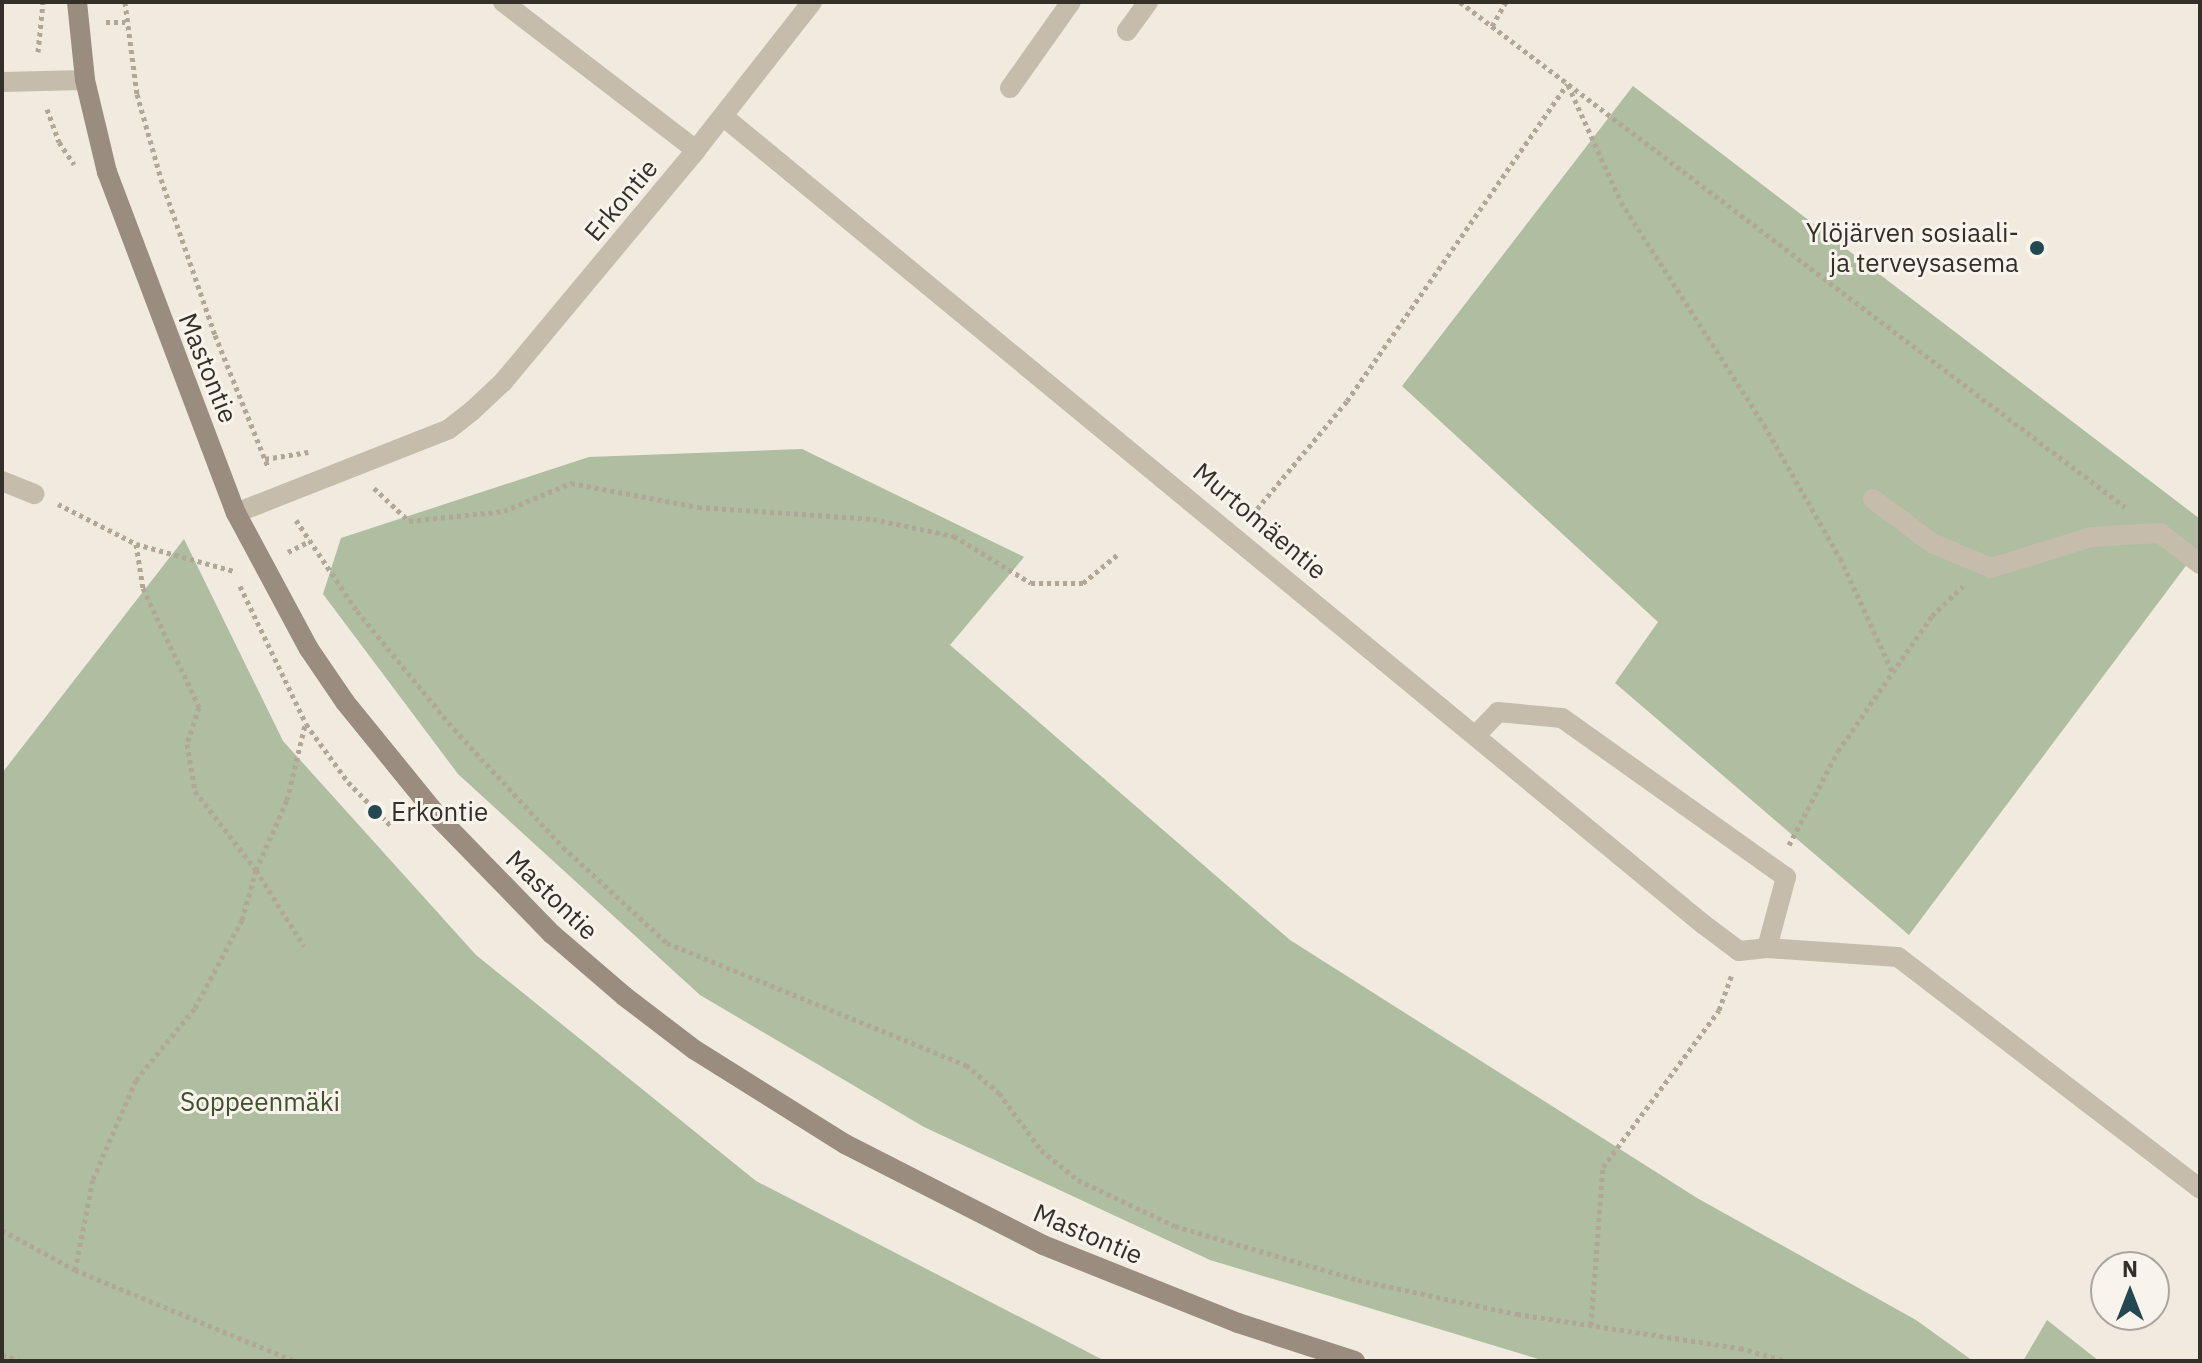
<!DOCTYPE html>
<meta charset="utf-8">
<style>
body{margin:0}
#map{position:relative;width:2202px;height:1363px;overflow:hidden;background:#f0eadf;font-family:"IBM Plex Sans",sans-serif}
div>[style]{position:absolute}
.green>*{inset:0;background:#afbda0}
.path>*{height:5px;margin-top:-2.5px;transform-origin:0;background:repeating-linear-gradient(90deg,#b2a796 0 4px,transparent 0 8px)}
.service>*{height:20px;margin:-10px;padding:0 10px;transform-origin:10px;border-radius:10px;background:#c6bcac}
.minor>*{height:20px;margin:-10px;padding:0 10px;transform-origin:10px;border-radius:10px;background:#c6bcac}
.secondary>*{height:20px;margin:-10px;padding:0 10px;transform-origin:10px;border-radius:10px;background:#9a8c7e}
.dots>*{width:22px;height:22px;translate:-50% -50%;box-sizing:border-box;border:4px solid #f8f4eb;border-radius:50%}
span{translate:-50% -50%;white-space:nowrap;text-align:center;line-height:1.15;-webkit-text-stroke:6px #f8f4eb;paint-order:stroke}
.street-label{font-size:26px;color:#352f2a}
.poi-label{font-size:26px;color:#352f2a}
.right{translate:-100% -50%;text-align:right}
.left{translate:0 -50%;text-align:left}
.park-label{font-size:26px;color:#405131}
.frame{position:absolute;inset:0;border:4px solid #352f2a;pointer-events:none}
.north{position:absolute;left:2090px;top:1251px;width:80px;height:80px;box-sizing:border-box;background:#f8f4eb;border:2px solid #aaa59e;border-radius:50%;rotate:0deg;font-size:22px;font-weight:700;line-height:32px;text-align:center;color:#352f2a}
.north::after{content:'';display:block;margin:auto;width:28px;height:36px;background:#244852;clip-path:polygon(50% 0,100% 100%,50% 72%,0 100%)}
</style>
<div id="map">
<div class="green">
<i style="clip-path:polygon(1633px 86px,2200px 519px,2200px 547px,1909px 935px,1615px 683px,1658px 622px,1402px 386px)"></i>
<i style="clip-path:polygon(802px 449px,1024px 557px,950px 645px,1290px 940px,1697px 1198px,1916px 1320px,1973px 1361px,1545px 1361px,1210px 1260px,924px 1127px,700px 995px,458px 774px,323px 594px,341px 538px,589px 457px)"></i>
<i style="clip-path:polygon(184px 539px,283px 741px,476px 955px,756px 1181px,1105px 1361px,2px 1361px,2px 773px)"></i>
<i style="clip-path:polygon(2047px 1320px,2099px 1361px,2023px 1361px)"></i>
</div>
<div class="path">
<i style="left:125px;top:2px;width:93px;rotate:82.6deg"></i>
<i style="left:137px;top:94px;width:88px;rotate:74.2deg"></i>
<i style="left:161px;top:179px;width:165px;rotate:70.9deg"></i>
<i style="left:215px;top:335px;width:144px;rotate:68.1deg"></i>
<i style="left:1460px;top:2px;width:835px;rotate:37.21deg"></i>
<i style="left:106px;top:22px;width:19px"></i>
<i style="left:1492px;top:26px;width:28px;rotate:-60deg"></i>
<i style="left:38px;top:52px;width:50px;rotate:-84.3deg"></i>
<i style="left:1568px;top:85px;width:128px;rotate:65.6deg"></i>
<i style="left:1621px;top:202px;width:265px;rotate:57.3deg"></i>
<i style="left:1764px;top:425px;width:153px;rotate:60.3deg"></i>
<i style="left:1840px;top:558px;width:124px;rotate:65.3deg"></i>
<i style="left:47px;top:109px;width:35px;rotate:70deg"></i>
<i style="left:59px;top:142px;width:27px;rotate:56deg"></i>
<i style="left:265px;top:459px;width:44px;rotate:-9.2deg"></i>
<i style="left:374px;top:488px;width:48px;rotate:43.3deg"></i>
<i style="left:409px;top:521px;width:96px;rotate:-6deg"></i>
<i style="left:504px;top:511px;width:73px;rotate:-22.7deg"></i>
<i style="left:571px;top:483px;width:129px;rotate:10.7deg"></i>
<i style="left:698px;top:507px;width:175px;rotate:3.9deg"></i>
<i style="left:873px;top:519px;width:83px;rotate:11.9deg"></i>
<i style="left:954px;top:536px;width:90px;rotate:31.4deg"></i>
<i style="left:1031px;top:583px;width:52px"></i>
<i style="left:1083px;top:583px;width:44px;rotate:-39.5deg"></i>
<i style="left:58px;top:504px;width:88px;rotate:27.1deg"></i>
<i style="left:136px;top:544px;width:102px;rotate:15.4deg"></i>
<i style="left:1252px;top:515px;width:148px;rotate:-50.2deg"></i>
<i style="left:1347px;top:401px;width:386px;rotate:-55.2deg"></i>
<i style="left:296px;top:520px;width:110px;rotate:56.2deg"></i>
<i style="left:357px;top:611px;width:153px;rotate:50.6deg"></i>
<i style="left:454px;top:729px;width:161px;rotate:47.3deg"></i>
<i style="left:563px;top:847px;width:142px;rotate:42.7deg"></i>
<i style="left:667px;top:943px;width:323px;rotate:22.2deg"></i>
<i style="left:966px;top:1065px;width:43px;rotate:40.3deg"></i>
<i style="left:999px;top:1093px;width:71px;rotate:53.6deg"></i>
<i style="left:1041px;top:1150px;width:48px;rotate:39deg"></i>
<i style="left:1078px;top:1180px;width:107px;rotate:25.4deg"></i>
<i style="left:1175px;top:1226px;width:191px;rotate:16.4deg"></i>
<i style="left:1358px;top:1280px;width:163px;rotate:12.1deg"></i>
<i style="left:1517px;top:1314px;width:226px;rotate:8.7deg"></i>
<i style="left:1740px;top:1348px;width:48px;rotate:15.8deg"></i>
<i style="left:136px;top:544px;width:45px;rotate:81deg"></i>
<i style="left:143px;top:588px;width:132px;rotate:64.8deg"></i>
<i style="left:199px;top:707px;width:39px;rotate:108deg"></i>
<i style="left:187px;top:744px;width:48px;rotate:80.3deg"></i>
<i style="left:195px;top:791px;width:100px;rotate:52.3deg"></i>
<i style="left:256px;top:870px;width:90px;rotate:57.7deg"></i>
<i style="left:288px;top:552px;width:25px;rotate:-27deg"></i>
<i style="left:240px;top:586px;width:153px;rotate:64.4deg"></i>
<i style="left:306px;top:724px;width:72px;rotate:54.1deg"></i>
<i style="left:348px;top:782px;width:63px;rotate:45.6deg"></i>
<i style="left:1789px;top:845px;width:106px;rotate:-62.5deg"></i>
<i style="left:1838px;top:751px;width:165px;rotate:-55.2deg"></i>
<i style="left:1932px;top:616px;width:43px;rotate:-44.1deg"></i>
<i style="left:2px;top:1230px;width:83px;rotate:28.7deg"></i>
<i style="left:75px;top:1270px;width:238px;rotate:22.5deg"></i>
<i style="left:75px;top:1270px;width:93px;rotate:-78.8deg"></i>
<i style="left:93px;top:1179px;width:108px;rotate:-66.5deg"></i>
<i style="left:136px;top:1080px;width:93px;rotate:-50.7deg"></i>
<i style="left:195px;top:1008px;width:100px;rotate:-61.9deg"></i>
<i style="left:242px;top:920px;width:52px;rotate:-74.4deg"></i>
<i style="left:256px;top:870px;width:77px;rotate:-66.1deg"></i>
<i style="left:287px;top:800px;width:77px;rotate:-76.5deg"></i>
<i style="left:1591px;top:1325px;width:158px;rotate:-85.7deg"></i>
<i style="left:1603px;top:1167px;width:195px;rotate:-53.5deg"></i>
<i style="left:1719px;top:1010px;width:37px;rotate:-70deg"></i>
<i style="left:2px;top:1355px;width:20px;rotate:18deg"></i>
</div>
<div class="service">
<i style="left:503px;top:2px;width:243px;rotate:37.5deg"></i>
<i style="left:1127px;top:31px;width:36px;rotate:-54deg"></i>
<i style="left:1010px;top:88px;width:105px;rotate:-54.7deg"></i>
<i style="left:1873px;top:499px;width:74px;rotate:36.7deg"></i>
<i style="left:1932px;top:543px;width:64px;rotate:23deg"></i>
<i style="left:1991px;top:568px;width:105px;rotate:-17.2deg"></i>
<i style="left:2091px;top:537px;width:69px;rotate:-3.3deg"></i>
<i style="left:2160px;top:533px;width:51px;rotate:37.8deg"></i>
<i style="left:1476px;top:735px;width:32px;rotate:-46deg"></i>
<i style="left:1498px;top:712px;width:64px;rotate:5.4deg"></i>
<i style="left:1562px;top:718px;width:275px;rotate:35.4deg"></i>
<i style="left:1786px;top:877px;width:73px;rotate:105deg"></i>
<i style="left:1767px;top:948px;width:131px;rotate:3.9deg"></i>
<i style="left:1898px;top:957px;width:381px;rotate:37.5deg"></i>
</div>
<div class="minor">
<i style="left:2px;top:82px;width:83px;rotate:-1.4deg"></i>
<i style="left:724px;top:117px;width:1269px;rotate:39.5deg"></i>
<i style="left:1703px;top:924px;width:45px;rotate:36.9deg"></i>
<i style="left:1739px;top:951px;width:28px;rotate:-6deg"></i>
<i style="left:2px;top:481px;width:35px;rotate:22deg"></i>
<i style="left:236px;top:513px;width:229px;rotate:-21.5deg"></i>
<i style="left:449px;top:429px;width:29px;rotate:-38deg"></i>
<i style="left:472px;top:411px;width:42px;rotate:-43.1deg"></i>
<i style="left:503px;top:382px;width:302px;rotate:-50.2deg"></i>
<i style="left:696px;top:150px;width:188px;rotate:-51.9deg"></i>
</div>
<div class="secondary">
<i style="left:77px;top:2px;width:78px;rotate:84.1deg"></i>
<i style="left:85px;top:80px;width:95px;rotate:76.6deg"></i>
<i style="left:107px;top:172px;width:365px;rotate:69.3deg"></i>
<i style="left:236px;top:513px;width:154px;rotate:61.8deg"></i>
<i style="left:309px;top:649px;width:64px;rotate:55.8deg"></i>
<i style="left:345px;top:702px;width:151px;rotate:50.9deg"></i>
<i style="left:440px;top:819px;width:161px;rotate:45.8deg"></i>
<i style="left:552px;top:934px;width:95px;rotate:40.7deg"></i>
<i style="left:624px;top:996px;width:89px;rotate:37.3deg"></i>
<i style="left:695px;top:1050px;width:177px;rotate:32.1deg"></i>
<i style="left:845px;top:1144px;width:222px;rotate:27deg"></i>
<i style="left:1043px;top:1245px;width:210px;rotate:21.8deg"></i>
<i style="left:1238px;top:1323px;width:123px;rotate:18deg"></i>
</div>
<div class="dots">
<i style="left:2037px;top:248px;background:#244852"></i>
<i style="left:375px;top:812px;background:#244852"></i>
</div>
<div class="street-label">
<span style="left:621px;top:200px;rotate:-50deg">Erkontie</span>
<span style="left:208px;top:368px;rotate:68deg">Mastontie</span>
<span style="left:1260px;top:521px;rotate:40deg">Murtomäentie</span>
<span style="left:552px;top:895px;rotate:44deg">Mastontie</span>
<span style="left:1088px;top:1234px;rotate:23deg">Mastontie</span>
</div>
<div class="poi-label">
<span class="right" style="left:2019px;top:248px">Ylöjärven sosiaali-<br>ja terveysasema</span>
<span class="left" style="left:391px;top:812px">Erkontie</span>
</div>
<div class="park-label">
<span style="left:260px;top:1102px">Soppeenmäki</span>
</div>
<div class="frame"></div>
<div class="north">N</div>
</div>
